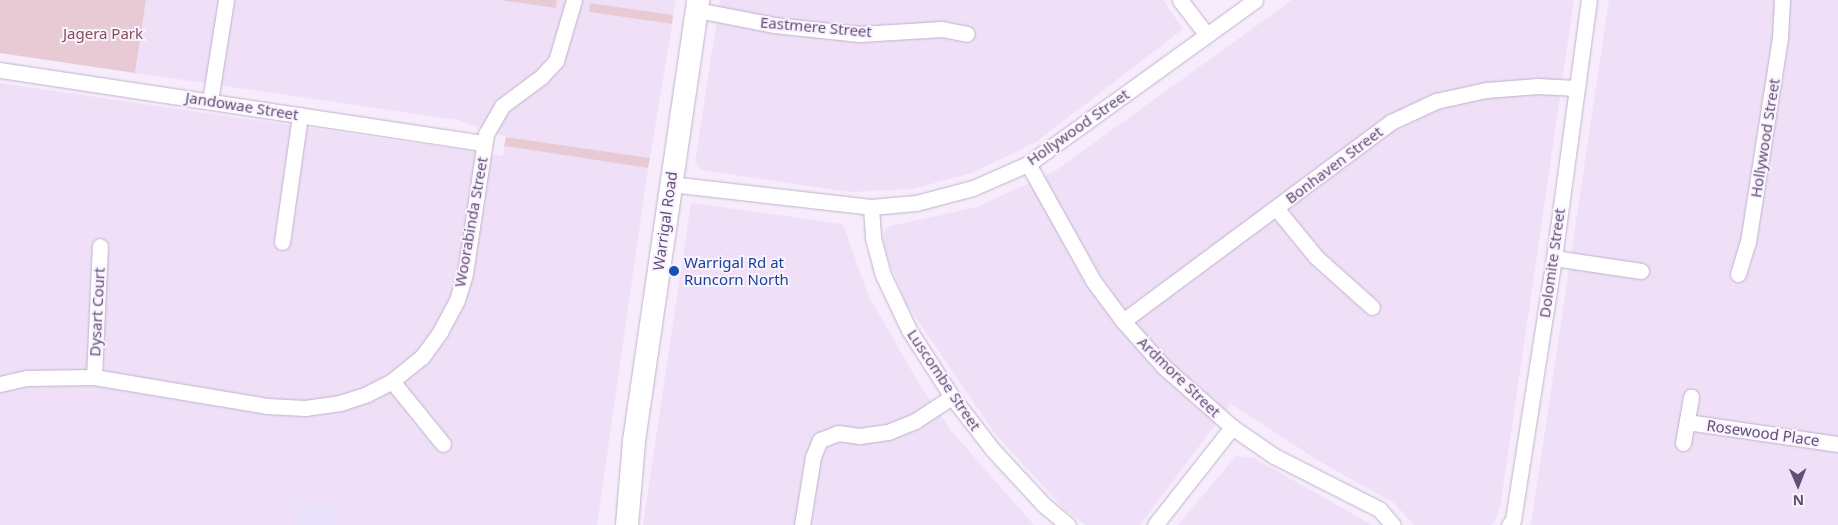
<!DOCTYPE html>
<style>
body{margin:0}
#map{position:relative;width:1838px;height:525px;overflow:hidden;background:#f6ecfb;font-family:"Noto Sans",sans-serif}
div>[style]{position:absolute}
.residential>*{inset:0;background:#efe0f7}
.commercial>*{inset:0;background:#eae1fa}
.green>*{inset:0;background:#e8cad4}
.roads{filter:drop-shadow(0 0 1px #c0b2cd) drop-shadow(0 0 1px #c0b2cd)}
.minor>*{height:15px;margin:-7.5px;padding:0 7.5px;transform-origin:7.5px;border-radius:7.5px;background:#fff}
.secondary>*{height:22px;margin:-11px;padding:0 11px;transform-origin:11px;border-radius:11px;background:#fff}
.dots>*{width:14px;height:14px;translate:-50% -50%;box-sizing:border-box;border:2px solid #faf2fe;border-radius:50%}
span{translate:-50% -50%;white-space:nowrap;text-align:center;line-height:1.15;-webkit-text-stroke:4px #faf2fe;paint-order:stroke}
.street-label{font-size:15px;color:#605075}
.park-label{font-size:15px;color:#854f5a}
.transit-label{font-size:15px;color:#164399}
.left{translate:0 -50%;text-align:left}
.north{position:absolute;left:1773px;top:460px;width:50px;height:50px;-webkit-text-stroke:4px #faf2fe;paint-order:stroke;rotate:179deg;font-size:14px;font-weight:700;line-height:20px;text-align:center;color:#605075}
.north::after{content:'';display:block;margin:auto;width:18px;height:22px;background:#605075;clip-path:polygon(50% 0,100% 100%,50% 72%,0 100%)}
</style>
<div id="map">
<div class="residential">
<i style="clip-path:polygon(146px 0,499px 0,556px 8px,557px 0,676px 0,673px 15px,590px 3px,589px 12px,672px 24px,650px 158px,506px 137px,458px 120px,135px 73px)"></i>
<i style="clip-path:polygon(720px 0,1163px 0,1183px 29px,1036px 142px,972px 173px,912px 189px,850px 192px,701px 170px,695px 162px)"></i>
<i style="clip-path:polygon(1292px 0,1574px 0,1501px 502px,1496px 520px,1491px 525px,1414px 525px,1394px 503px,1322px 463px,1231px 404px,1140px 525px,1086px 525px,1065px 510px,995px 434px,906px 303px,885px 252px,883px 232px,890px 226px,977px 207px,1055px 171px)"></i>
<i style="clip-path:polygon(1609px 0,1838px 0,1838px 525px,1531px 525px)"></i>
<i style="clip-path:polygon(0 83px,503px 156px,504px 146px,648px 168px,597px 525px,335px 525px,337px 508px,295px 503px,292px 525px,0 525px)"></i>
<i style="clip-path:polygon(691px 203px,843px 224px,868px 295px,920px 385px,952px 432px,1034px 525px,643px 525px)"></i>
<i style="clip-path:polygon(1236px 456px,1254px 458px,1372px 525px,1178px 525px)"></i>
</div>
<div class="commercial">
<i style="clip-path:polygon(295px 502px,338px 508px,335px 525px,292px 525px)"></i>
</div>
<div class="green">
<i style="clip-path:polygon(0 0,146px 0,135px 73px,0 53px)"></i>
<i style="clip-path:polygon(499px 0,557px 0,556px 8px)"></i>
<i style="clip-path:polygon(590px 3px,673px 15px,672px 24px,589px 12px)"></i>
<i style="clip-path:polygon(506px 137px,650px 158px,648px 168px,504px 146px)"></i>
</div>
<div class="roads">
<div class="minor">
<i style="left:1180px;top:0;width:44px;rotate:52.4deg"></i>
<i style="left:697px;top:10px;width:78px;rotate:11deg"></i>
<i style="left:774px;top:25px;width:86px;rotate:6deg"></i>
<i style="left:860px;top:34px;width:82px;rotate:-3.5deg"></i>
<i style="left:942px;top:29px;width:25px;rotate:11deg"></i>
<i style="left:0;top:70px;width:489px;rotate:8.6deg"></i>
<i style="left:210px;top:101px;width:102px;rotate:-81deg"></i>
<i style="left:1028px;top:164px;width:135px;rotate:60.8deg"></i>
<i style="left:1094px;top:282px;width:49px;rotate:53.4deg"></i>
<i style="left:1123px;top:321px;width:62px;rotate:48.3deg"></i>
<i style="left:1164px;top:367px;width:91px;rotate:41.4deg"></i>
<i style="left:1232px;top:427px;width:51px;rotate:34.6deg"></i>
<i style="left:1274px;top:456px;width:118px;rotate:26.8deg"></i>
<i style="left:1379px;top:509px;width:21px;rotate:49deg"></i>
<i style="left:670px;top:184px;width:202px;rotate:6.5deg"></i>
<i style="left:871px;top:207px;width:45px;rotate:-5.1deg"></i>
<i style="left:916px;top:203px;width:59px;rotate:-14.7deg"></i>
<i style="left:973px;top:188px;width:60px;rotate:-23.6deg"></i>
<i style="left:1028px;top:164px;width:280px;rotate:-35.8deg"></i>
<i style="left:871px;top:207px;width:31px;rotate:86deg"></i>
<i style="left:873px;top:238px;width:38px;rotate:75deg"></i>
<i style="left:883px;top:275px;width:61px;rotate:64.7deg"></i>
<i style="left:909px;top:330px;width:80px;rotate:57.3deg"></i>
<i style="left:952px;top:397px;width:67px;rotate:52.3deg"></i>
<i style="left:993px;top:450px;width:75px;rotate:47.2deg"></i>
<i style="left:1044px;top:505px;width:31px;rotate:40deg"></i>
<i style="left:1276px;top:208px;width:63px;rotate:50.8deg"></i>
<i style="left:1316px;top:257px;width:75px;rotate:41.8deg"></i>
<i style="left:282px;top:242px;width:128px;rotate:-81.9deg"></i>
<i style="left:1554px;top:258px;width:88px;rotate:8.5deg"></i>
<i style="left:1738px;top:274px;width:34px;rotate:-73deg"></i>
<i style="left:1748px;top:242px;width:206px;rotate:-81.1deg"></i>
<i style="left:1780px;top:38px;width:38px;rotate:-87deg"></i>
<i style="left:1123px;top:321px;width:334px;rotate:-36.6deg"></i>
<i style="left:1391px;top:122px;width:50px;rotate:-25deg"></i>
<i style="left:1436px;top:101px;width:51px;rotate:-12.4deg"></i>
<i style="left:1486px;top:90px;width:52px;rotate:-4.4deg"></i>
<i style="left:1538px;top:86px;width:38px;rotate:3deg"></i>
<i style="left:94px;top:377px;width:131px;rotate:-87.4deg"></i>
<i style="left:392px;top:381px;width:81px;rotate:51deg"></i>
<i style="left:0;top:384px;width:28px;rotate:-13deg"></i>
<i style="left:27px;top:378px;width:67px;rotate:-0.9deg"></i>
<i style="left:94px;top:377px;width:175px;rotate:9.5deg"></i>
<i style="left:267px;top:406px;width:38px;rotate:3deg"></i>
<i style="left:305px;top:408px;width:35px;rotate:-8deg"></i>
<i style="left:340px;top:403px;width:28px;rotate:-18deg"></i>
<i style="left:367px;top:394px;width:28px;rotate:-27deg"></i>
<i style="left:392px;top:381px;width:38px;rotate:-39deg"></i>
<i style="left:422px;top:357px;width:31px;rotate:-54deg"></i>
<i style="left:440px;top:332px;width:36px;rotate:-62deg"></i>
<i style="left:457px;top:300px;width:28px;rotate:-73deg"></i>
<i style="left:465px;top:273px;width:141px;rotate:-81.4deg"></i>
<i style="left:486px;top:134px;width:32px;rotate:-60deg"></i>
<i style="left:502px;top:106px;width:49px;rotate:-36.6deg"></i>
<i style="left:541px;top:77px;width:22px;rotate:-47deg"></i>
<i style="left:556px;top:61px;width:64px;rotate:-73.6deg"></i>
<i style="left:1687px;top:422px;width:153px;rotate:8.3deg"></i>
<i style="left:1683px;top:443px;width:47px;rotate:-80.1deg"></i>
<i style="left:802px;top:525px;width:69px;rotate:-80.8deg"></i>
<i style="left:813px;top:457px;width:18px;rotate:-68deg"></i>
<i style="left:820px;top:440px;width:19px;rotate:-21deg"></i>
<i style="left:838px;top:433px;width:21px;rotate:8deg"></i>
<i style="left:859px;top:436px;width:29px;rotate:-8deg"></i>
<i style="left:888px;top:432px;width:29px;rotate:-22deg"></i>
<i style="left:915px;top:421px;width:44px;rotate:-33deg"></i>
<i style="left:1155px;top:525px;width:125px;rotate:-51.8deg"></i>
<i style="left:1509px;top:525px;width:6px;rotate:-51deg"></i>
<i style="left:1513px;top:520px;width:265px;rotate:-81.1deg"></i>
<i style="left:1554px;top:258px;width:260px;rotate:-82.3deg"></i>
</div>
<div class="secondary">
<i style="left:627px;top:525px;width:84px;rotate:-85.2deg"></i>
<i style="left:634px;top:441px;width:446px;rotate:-81.7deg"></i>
</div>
</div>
<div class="dots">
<i style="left:674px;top:271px;background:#1a4fb4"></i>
</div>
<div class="street-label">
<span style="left:816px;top:27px;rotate:5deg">Eastmere Street</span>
<span style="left:242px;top:106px;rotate:9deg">Jandowae Street</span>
<span style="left:1078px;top:127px;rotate:-35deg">Hollywood Street</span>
<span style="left:1765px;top:138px;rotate:-81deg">Hollywood Street</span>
<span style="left:1334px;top:165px;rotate:-37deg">Bonhaven Street</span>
<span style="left:665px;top:221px;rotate:-82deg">Warrigal Road</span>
<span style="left:471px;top:222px;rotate:-80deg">Woorabinda Street</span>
<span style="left:1552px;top:263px;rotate:-82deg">Dolomite Street</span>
<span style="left:97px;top:312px;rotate:-87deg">Dysart Court</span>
<span style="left:1179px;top:377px;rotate:44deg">Ardmore Street</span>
<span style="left:944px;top:380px;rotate:56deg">Luscombe Street</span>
<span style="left:1763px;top:433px;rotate:8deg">Rosewood Place</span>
</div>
<div class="park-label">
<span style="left:103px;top:34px">Jagera Park</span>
</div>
<div class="transit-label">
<span class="left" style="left:684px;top:271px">Warrigal Rd at<br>Runcorn North</span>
</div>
<div class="north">N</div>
</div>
